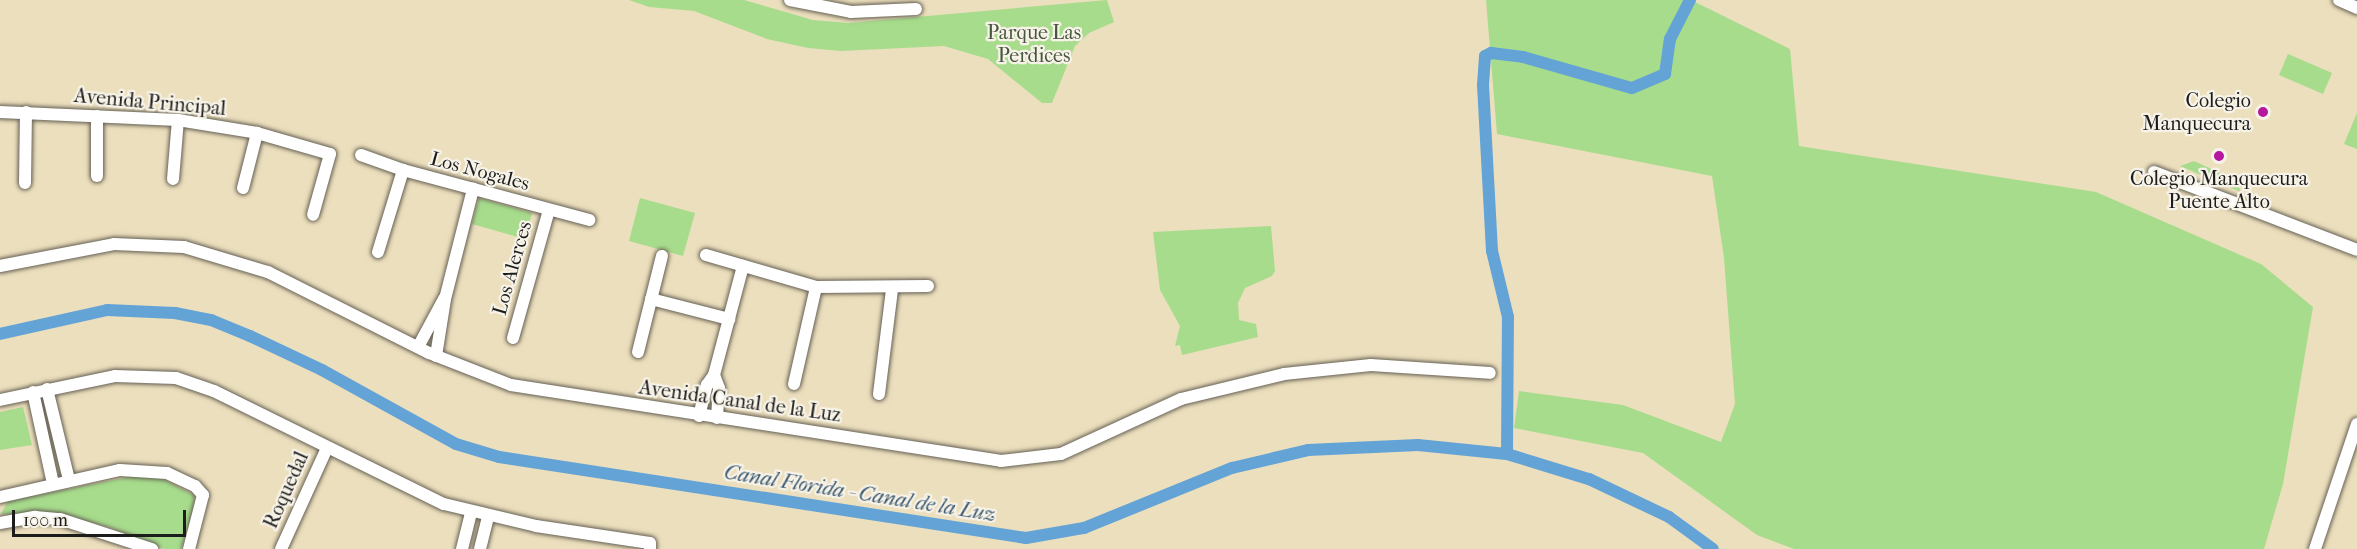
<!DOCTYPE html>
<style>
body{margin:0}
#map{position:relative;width:2357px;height:549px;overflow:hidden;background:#ecdfbd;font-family:"IM FELL French Canon",serif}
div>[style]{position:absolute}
.green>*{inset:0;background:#a7dc8c}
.canal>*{height:12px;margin:-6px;padding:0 6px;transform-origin:6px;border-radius:6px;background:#64a3d6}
.roads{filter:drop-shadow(0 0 2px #656054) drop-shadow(0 0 2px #656054)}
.minor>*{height:12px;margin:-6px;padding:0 6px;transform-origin:6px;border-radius:6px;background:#fff}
.dots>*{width:16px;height:16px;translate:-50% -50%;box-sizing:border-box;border:3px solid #f7f3e8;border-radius:50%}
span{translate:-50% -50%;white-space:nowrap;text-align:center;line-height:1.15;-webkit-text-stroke:4.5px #f7f3e8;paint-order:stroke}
.park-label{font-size:20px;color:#46563e}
.poi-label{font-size:20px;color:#1c1c1c}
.right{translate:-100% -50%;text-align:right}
.street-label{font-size:20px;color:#1c1c1c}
.water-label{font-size:21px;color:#3c5970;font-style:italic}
.scale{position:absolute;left:12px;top:510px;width:174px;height:27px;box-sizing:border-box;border:3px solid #1c1c1c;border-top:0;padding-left:8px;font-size:18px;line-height:21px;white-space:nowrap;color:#1c1c1c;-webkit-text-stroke:4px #f7f3e8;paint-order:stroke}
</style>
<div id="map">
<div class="green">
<i style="clip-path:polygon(629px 0,744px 0,813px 20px,848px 23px,1107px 0,1114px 22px,1089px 33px,1075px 46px,1052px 103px,1042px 103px,988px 59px,944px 46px,841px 51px,808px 48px,767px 39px,694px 11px,649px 7px)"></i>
<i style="clip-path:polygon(1486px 0,1691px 0,1790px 49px,1799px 146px,2096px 192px,2261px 264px,2313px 307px,2283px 484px,2264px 549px,1794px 549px,1757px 535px,1643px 453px,1514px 428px,1519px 391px,1623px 405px,1721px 442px,1735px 404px,1724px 258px,1712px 176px,1497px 134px)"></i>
<i style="clip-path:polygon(2288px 54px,2332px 73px,2323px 94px,2279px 75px)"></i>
<i style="clip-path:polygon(2357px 113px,2357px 149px,2344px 144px)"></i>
<i style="clip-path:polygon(2194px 161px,2235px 180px,2241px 192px,2180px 166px)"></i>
<i style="clip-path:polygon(479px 198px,532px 213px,525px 239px,472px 224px)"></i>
<i style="clip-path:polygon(640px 198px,695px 213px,683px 256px,629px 241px)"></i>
<i style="clip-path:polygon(1271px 226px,1275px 271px,1272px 276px,1245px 288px,1238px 303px,1239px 320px,1256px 324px,1258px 337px,1182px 355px,1180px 345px,1175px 346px,1180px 326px,1160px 290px,1153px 232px)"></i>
<i style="clip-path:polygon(23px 407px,32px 445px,0 450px,0 412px)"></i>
<i style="clip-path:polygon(134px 476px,163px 479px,194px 495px,195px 506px,181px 549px,164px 549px,112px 528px,68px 516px,1px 514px,8px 501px)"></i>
</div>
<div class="canal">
<i style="left:0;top:334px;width:110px;rotate:-12.6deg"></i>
<i style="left:107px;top:310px;width:68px;rotate:2.5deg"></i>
<i style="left:175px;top:313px;width:37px;rotate:11deg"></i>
<i style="left:211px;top:320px;width:42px;rotate:22.3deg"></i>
<i style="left:250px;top:336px;width:80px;rotate:25.3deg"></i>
<i style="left:322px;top:370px;width:153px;rotate:28.9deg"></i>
<i style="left:456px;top:444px;width:45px;rotate:16.8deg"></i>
<i style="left:499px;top:457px;width:533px;rotate:8.74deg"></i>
<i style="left:1026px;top:538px;width:59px;rotate:-9.8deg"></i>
<i style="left:1084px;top:528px;width:160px;rotate:-22.1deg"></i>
<i style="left:1232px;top:468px;width:78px;rotate:-13.3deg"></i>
<i style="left:1308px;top:450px;width:110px;rotate:-2.6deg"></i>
<i style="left:1418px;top:445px;width:89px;rotate:5.8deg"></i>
<i style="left:1507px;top:454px;width:86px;rotate:17deg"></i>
<i style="left:1589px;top:479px;width:89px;rotate:25.4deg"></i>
<i style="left:1669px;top:517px;width:54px;rotate:36deg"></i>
<i style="left:1507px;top:454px;width:137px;rotate:-89.6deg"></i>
<i style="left:1508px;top:317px;width:68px;rotate:-103.6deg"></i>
<i style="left:1492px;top:251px;width:166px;rotate:-93.1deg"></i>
<i style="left:1483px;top:85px;width:29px;rotate:-86deg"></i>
<i style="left:1485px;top:56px;width:7px;rotate:-27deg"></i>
<i style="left:1491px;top:53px;width:32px;rotate:7deg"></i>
<i style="left:1523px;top:57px;width:113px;rotate:15.9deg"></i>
<i style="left:1632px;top:88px;width:36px;rotate:-23deg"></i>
<i style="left:1665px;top:74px;width:35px;rotate:-82deg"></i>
<i style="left:1670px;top:39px;width:44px;rotate:-62.9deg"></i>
</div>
<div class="roads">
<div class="minor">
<i style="left:790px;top:0;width:62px;rotate:11.1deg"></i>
<i style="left:851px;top:12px;width:65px;rotate:-2.6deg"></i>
<i style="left:2339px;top:0;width:20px;rotate:24deg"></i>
<i style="left:0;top:112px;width:178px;rotate:2.6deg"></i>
<i style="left:178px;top:120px;width:80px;rotate:9.3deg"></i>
<i style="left:257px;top:133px;width:76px;rotate:16deg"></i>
<i style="left:330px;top:154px;width:63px;rotate:105.6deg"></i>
<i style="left:361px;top:155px;width:45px;rotate:19.7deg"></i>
<i style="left:403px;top:170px;width:193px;rotate:15deg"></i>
<i style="left:2154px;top:172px;width:217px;rotate:21deg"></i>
<i style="left:97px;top:176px;width:60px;rotate:-90deg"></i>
<i style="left:173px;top:179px;width:59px;rotate:-85.2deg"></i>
<i style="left:25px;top:183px;width:71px;rotate:-89.2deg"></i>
<i style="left:243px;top:188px;width:57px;rotate:-75.7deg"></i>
<i style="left:378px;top:252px;width:86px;rotate:-73deg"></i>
<i style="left:706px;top:255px;width:115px;rotate:16.2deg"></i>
<i style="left:816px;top:287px;width:112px;rotate:-0.5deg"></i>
<i style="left:0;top:266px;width:116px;rotate:-10.9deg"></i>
<i style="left:114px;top:244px;width:70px;rotate:2.5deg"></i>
<i style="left:184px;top:247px;width:88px;rotate:16.6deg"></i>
<i style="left:268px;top:272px;width:180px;rotate:26.7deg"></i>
<i style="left:429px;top:353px;width:88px;rotate:21.3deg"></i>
<i style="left:511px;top:385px;width:496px;rotate:8.8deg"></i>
<i style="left:1001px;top:461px;width:60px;rotate:-6.7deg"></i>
<i style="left:1061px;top:454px;width:132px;rotate:-24.6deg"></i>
<i style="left:1181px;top:399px;width:106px;rotate:-13.6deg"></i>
<i style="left:1284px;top:374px;width:87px;rotate:-5.9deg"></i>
<i style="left:1371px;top:365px;width:119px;rotate:3.8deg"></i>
<i style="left:651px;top:299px;width:81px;rotate:14.4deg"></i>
<i style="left:513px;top:338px;width:133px;rotate:-74.3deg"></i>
<i style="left:418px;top:347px;width:55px;rotate:-61.6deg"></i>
<i style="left:638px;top:352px;width:99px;rotate:-76deg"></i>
<i style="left:436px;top:356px;width:58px;rotate:-81deg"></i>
<i style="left:445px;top:299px;width:114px;rotate:-75.7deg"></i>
<i style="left:714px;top:375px;width:14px;rotate:69deg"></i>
<i style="left:719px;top:388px;width:30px;rotate:94deg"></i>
<i style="left:794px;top:384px;width:99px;rotate:-77.2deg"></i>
<i style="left:47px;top:389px;width:94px;rotate:76.4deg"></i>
<i style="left:33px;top:392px;width:94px;rotate:77.7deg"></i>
<i style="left:879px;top:394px;width:106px;rotate:-82.9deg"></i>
<i style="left:0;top:400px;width:117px;rotate:-11.8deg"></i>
<i style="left:115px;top:376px;width:61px;rotate:1.9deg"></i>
<i style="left:176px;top:378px;width:40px;rotate:18.9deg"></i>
<i style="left:214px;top:391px;width:256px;rotate:26.2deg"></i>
<i style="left:444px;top:504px;width:95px;rotate:13.4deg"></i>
<i style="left:536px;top:526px;width:115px;rotate:8.5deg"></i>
<i style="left:650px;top:543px;width:6px;rotate:90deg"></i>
<i style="left:699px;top:416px;width:32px;rotate:-76deg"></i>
<i style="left:707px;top:385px;width:12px;rotate:-55deg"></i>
<i style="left:714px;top:375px;width:113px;rotate:-75.1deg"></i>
<i style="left:0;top:497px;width:123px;rotate:-12.7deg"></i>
<i style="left:120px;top:470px;width:47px;rotate:3.7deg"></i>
<i style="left:167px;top:473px;width:31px;rotate:25deg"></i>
<i style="left:195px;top:486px;width:12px;rotate:48deg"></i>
<i style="left:203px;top:495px;width:56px;rotate:104.5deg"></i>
<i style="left:0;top:523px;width:36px;rotate:-10deg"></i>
<i style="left:35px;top:517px;width:25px;rotate:5deg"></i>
<i style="left:60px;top:519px;width:97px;rotate:18.1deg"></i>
<i style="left:281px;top:549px;width:111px;rotate:-65.5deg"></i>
<i style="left:462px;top:549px;width:38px;rotate:-76deg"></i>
<i style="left:480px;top:549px;width:34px;rotate:-76deg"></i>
<i style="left:2315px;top:549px;width:132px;rotate:-71.4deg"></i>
</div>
</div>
<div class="dots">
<i style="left:2263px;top:112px;background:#b5179e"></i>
<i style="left:2219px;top:156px;background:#b5179e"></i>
</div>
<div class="park-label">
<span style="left:1034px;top:44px">Parque Las<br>Perdices</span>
</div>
<div class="poi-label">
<span class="right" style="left:2251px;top:112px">Colegio<br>Manquecura</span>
<span style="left:2219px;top:190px">Colegio Manquecura<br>Puente Alto</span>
</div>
<div class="street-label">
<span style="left:150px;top:102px;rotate:5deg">Avenida Principal</span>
<span style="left:480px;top:171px;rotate:15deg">Los Nogales</span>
<span style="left:512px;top:268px;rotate:-74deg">Los Alerces</span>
<span style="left:740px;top:401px;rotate:8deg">Avenida Canal de la Luz</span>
<span style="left:286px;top:490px;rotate:-66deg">Roquedal</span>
</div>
<div class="water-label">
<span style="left:860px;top:493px;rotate:9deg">Canal Florida - Canal de la Luz</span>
</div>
<div class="scale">100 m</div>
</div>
